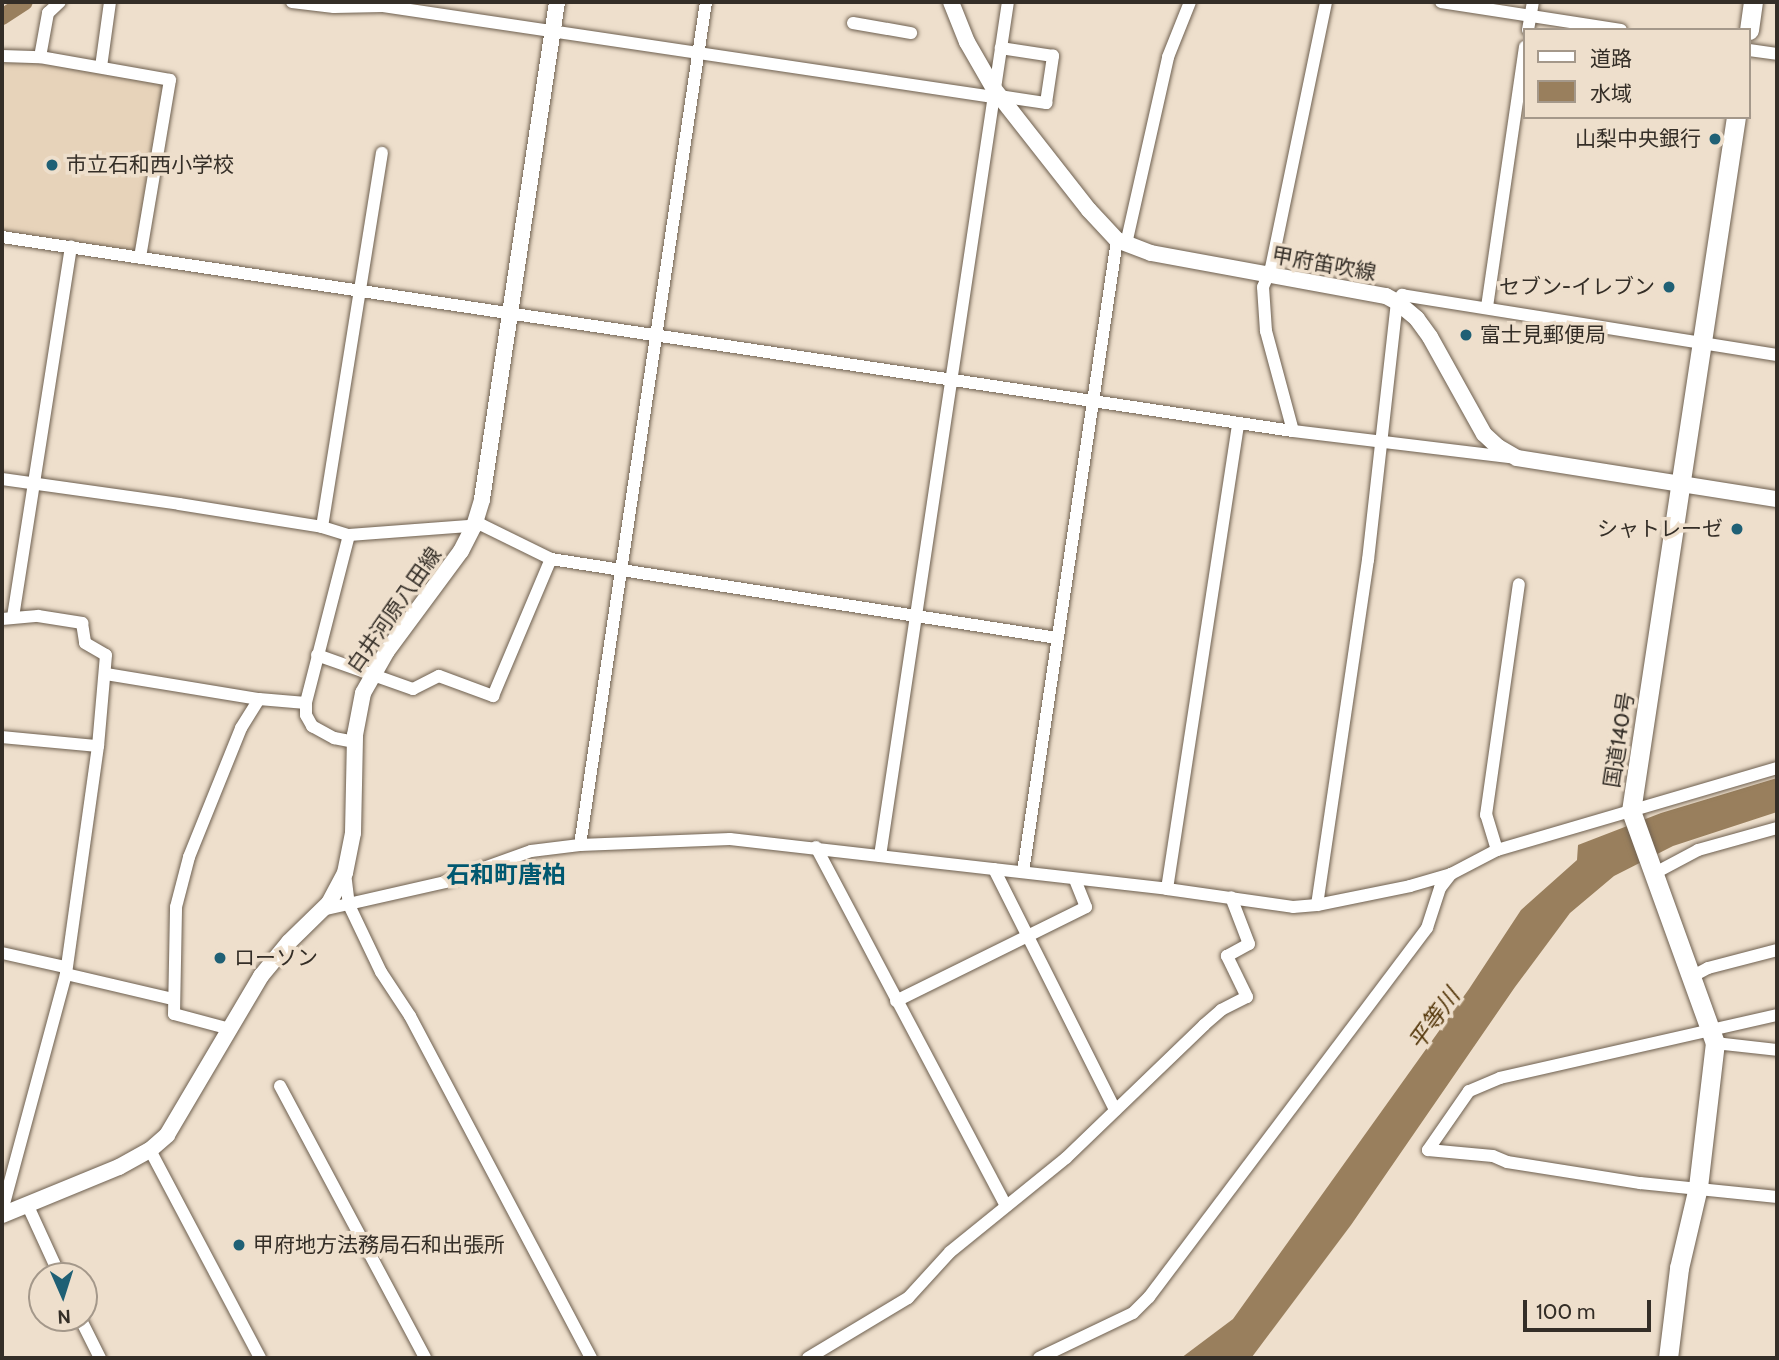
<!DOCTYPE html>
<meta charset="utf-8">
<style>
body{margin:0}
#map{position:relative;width:1779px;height:1360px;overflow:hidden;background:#eedfcc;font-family:Cabin,"Noto Sans JP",sans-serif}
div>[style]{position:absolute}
.built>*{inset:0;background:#e7d3ba}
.water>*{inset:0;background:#997f5d}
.river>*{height:16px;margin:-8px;padding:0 8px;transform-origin:8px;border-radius:8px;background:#997f5d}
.roads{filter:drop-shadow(0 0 2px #6e6050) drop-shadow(0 0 2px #6e6050)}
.minor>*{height:12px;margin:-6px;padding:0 6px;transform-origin:6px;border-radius:6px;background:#fff}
.major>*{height:16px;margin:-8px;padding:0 8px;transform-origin:8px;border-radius:8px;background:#fff}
.highway>*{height:19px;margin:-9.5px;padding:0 9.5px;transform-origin:9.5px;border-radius:9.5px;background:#fff}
.dots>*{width:19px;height:19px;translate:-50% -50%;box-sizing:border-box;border:4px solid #eedfcc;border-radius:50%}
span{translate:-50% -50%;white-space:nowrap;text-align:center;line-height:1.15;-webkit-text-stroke:7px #eedfcc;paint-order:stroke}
.poi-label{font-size:21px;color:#342e27}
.right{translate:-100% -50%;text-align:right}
.left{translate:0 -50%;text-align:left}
.street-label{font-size:21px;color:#342e27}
.water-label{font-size:23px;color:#54370a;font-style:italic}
.quarter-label{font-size:24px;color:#005870;font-weight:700}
.frame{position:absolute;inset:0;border:4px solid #342e27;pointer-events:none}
.legend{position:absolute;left:1523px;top:28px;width:228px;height:91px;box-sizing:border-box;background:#eedfcc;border:2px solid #a4988a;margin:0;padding:9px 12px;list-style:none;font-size:21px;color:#342e27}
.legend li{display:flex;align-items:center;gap:14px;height:35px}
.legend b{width:35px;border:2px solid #a4988a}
.north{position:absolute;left:28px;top:1262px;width:70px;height:70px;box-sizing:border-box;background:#eedfcc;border:2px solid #a4988a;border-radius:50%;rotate:177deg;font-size:19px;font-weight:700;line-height:28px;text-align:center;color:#342e27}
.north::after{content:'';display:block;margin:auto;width:24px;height:32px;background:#1f6075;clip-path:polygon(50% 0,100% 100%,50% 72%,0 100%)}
.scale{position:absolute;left:1523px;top:1300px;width:128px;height:32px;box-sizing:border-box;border:4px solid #342e27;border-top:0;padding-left:9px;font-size:21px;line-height:24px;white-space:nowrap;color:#342e27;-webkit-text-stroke:5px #eedfcc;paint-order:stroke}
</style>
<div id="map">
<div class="built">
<i style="clip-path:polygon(10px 59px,161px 83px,165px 88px,138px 250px,133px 253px,2px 233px,2px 63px)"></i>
</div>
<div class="water">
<i style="clip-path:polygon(1777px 778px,1777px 812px,1673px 846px,1614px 876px,1570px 913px,1515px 987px,1351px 1225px,1252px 1357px,1181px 1358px,1233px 1319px,1469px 989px,1521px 910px,1577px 860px,1578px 845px,1661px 813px)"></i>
</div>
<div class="river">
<i style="left:2px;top:17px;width:27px;rotate:-33deg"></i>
</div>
<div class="roads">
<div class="minor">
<i style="left:292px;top:2px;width:42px;rotate:6.8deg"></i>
<i style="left:334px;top:7px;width:49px;rotate:-1.2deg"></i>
<i style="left:383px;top:6px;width:617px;rotate:8.48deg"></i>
<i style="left:1441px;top:2px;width:182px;rotate:8.8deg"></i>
<i style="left:853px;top:23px;width:59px;rotate:9.8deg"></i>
<i style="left:1528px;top:30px;width:28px;rotate:-80deg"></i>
<i style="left:1749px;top:50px;width:28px;rotate:8deg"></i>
<i style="left:2px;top:56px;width:38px;rotate:2deg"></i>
<i style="left:40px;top:57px;width:132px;rotate:10deg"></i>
<i style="left:170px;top:80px;width:180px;rotate:99.6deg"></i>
<i style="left:40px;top:57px;width:45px;rotate:-79.7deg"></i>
<i style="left:48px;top:13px;width:16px;rotate:-43deg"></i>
<i style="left:101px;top:67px;width:66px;rotate:-82.1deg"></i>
<i style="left:999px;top:96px;width:48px;rotate:8.5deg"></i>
<i style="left:1046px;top:103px;width:48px;rotate:-81.5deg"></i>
<i style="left:1053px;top:56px;width:53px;rotate:-171.3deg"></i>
<i style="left:2px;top:237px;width:1305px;rotate:8.55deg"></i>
<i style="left:1293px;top:431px;width:226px;rotate:6.9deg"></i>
<i style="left:1126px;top:244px;width:192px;rotate:-77.3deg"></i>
<i style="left:1168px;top:57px;width:59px;rotate:-68.2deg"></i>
<i style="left:1487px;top:307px;width:263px;rotate:-81.7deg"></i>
<i style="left:1293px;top:431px;width:104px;rotate:-105.1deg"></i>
<i style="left:1266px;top:331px;width:44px;rotate:-93.9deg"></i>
<i style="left:1263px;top:287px;width:21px;rotate:-67deg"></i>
<i style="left:1271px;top:268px;width:272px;rotate:-78.3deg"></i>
<i style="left:2px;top:479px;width:179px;rotate:8deg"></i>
<i style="left:179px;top:504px;width:145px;rotate:9.1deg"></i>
<i style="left:322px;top:527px;width:28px;rotate:17deg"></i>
<i style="left:349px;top:535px;width:133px;rotate:-4.3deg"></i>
<i style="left:482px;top:525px;width:77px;rotate:26.2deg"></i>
<i style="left:551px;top:559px;width:512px;rotate:8.87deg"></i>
<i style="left:322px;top:527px;width:379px;rotate:-80.9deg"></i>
<i style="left:349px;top:535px;width:173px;rotate:104.4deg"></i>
<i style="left:306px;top:703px;width:12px;rotate:90deg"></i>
<i style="left:306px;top:715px;width:13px;rotate:61deg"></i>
<i style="left:312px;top:726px;width:25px;rotate:29deg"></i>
<i style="left:334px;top:738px;width:21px;rotate:11deg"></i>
<i style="left:13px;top:617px;width:375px;rotate:-81.1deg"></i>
<i style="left:2px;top:619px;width:36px;rotate:-5deg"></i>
<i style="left:38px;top:616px;width:45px;rotate:9deg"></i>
<i style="left:82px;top:623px;width:20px;rotate:81deg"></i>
<i style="left:85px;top:643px;width:24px;rotate:30deg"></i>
<i style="left:106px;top:655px;width:91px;rotate:95deg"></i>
<i style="left:98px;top:746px;width:230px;rotate:98deg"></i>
<i style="left:66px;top:974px;width:246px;rotate:105.1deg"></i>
<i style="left:317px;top:655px;width:102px;rotate:19.5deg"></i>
<i style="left:413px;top:689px;width:29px;rotate:-27deg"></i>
<i style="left:439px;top:676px;width:58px;rotate:20.3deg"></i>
<i style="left:493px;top:696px;width:149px;rotate:-67.1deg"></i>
<i style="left:106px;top:674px;width:155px;rotate:9.3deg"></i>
<i style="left:259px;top:699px;width:47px;rotate:4.9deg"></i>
<i style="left:2px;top:737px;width:96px;rotate:5.4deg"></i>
<i style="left:580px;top:845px;width:852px;rotate:-81.5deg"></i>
<i style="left:816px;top:847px;width:406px;rotate:62.1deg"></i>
<i style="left:1497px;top:850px;width:37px;rotate:-107deg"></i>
<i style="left:1486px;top:815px;width:233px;rotate:-81.9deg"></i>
<i style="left:880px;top:856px;width:864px;rotate:-81.48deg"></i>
<i style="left:994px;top:869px;width:270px;rotate:63.3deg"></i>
<i style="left:1023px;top:872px;width:639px;rotate:-81.54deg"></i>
<i style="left:345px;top:873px;width:32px;rotate:83deg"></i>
<i style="left:349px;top:905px;width:74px;rotate:64.5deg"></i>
<i style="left:381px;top:972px;width:53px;rotate:56.6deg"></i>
<i style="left:410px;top:1016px;width:387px;rotate:62.1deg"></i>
<i style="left:1655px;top:873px;width:49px;rotate:-28.1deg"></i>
<i style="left:1698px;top:850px;width:82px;rotate:-15.6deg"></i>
<i style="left:1167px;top:889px;width:471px;rotate:-81.3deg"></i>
<i style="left:1317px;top:905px;width:349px;rotate:-81.6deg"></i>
<i style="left:1368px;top:560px;width:260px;rotate:-83.6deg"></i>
<i style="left:1397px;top:302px;width:9px;rotate:-54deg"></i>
<i style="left:1402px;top:295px;width:380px;rotate:9.1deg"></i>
<i style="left:322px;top:910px;width:126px;rotate:-12.8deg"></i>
<i style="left:445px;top:882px;width:91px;rotate:-19.8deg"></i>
<i style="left:531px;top:851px;width:49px;rotate:-7deg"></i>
<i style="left:580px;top:845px;width:150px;rotate:-2.3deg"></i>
<i style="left:730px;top:839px;width:440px;rotate:6.5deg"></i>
<i style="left:1167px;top:889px;width:127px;rotate:8.1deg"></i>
<i style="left:1293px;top:907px;width:24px;rotate:-5deg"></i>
<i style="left:1317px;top:905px;width:95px;rotate:-11.5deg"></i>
<i style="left:1410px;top:886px;width:43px;rotate:-16.3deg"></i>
<i style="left:1451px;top:874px;width:52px;rotate:-27.6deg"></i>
<i style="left:1497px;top:850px;width:292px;rotate:-16.3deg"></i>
<i style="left:2px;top:953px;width:65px;rotate:12.5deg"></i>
<i style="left:66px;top:974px;width:110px;rotate:13.2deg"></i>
<i style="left:1693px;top:976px;width:17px;rotate:-28deg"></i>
<i style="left:1708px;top:968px;width:71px;rotate:-14.6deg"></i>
<i style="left:896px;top:1001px;width:212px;rotate:-26.3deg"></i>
<i style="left:1086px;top:907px;width:29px;rotate:-112deg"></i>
<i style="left:1777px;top:1015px;width:284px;rotate:167.2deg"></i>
<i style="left:1500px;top:1078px;width:34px;rotate:157deg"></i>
<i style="left:1469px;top:1091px;width:72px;rotate:124.8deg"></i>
<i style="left:1428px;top:1150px;width:65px;rotate:5.3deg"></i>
<i style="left:1493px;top:1156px;width:15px;rotate:23deg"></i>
<i style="left:1507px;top:1162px;width:135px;rotate:9deg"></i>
<i style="left:1640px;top:1183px;width:138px;rotate:5.8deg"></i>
<i style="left:230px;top:1029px;width:58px;rotate:-165deg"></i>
<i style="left:174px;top:1014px;width:107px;rotate:-88.9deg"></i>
<i style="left:176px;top:907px;width:52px;rotate:-75.4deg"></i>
<i style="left:189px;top:857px;width:139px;rotate:-68deg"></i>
<i style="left:241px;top:728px;width:34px;rotate:-58deg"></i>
<i style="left:1715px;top:1043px;width:62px;rotate:6.4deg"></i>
<i style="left:280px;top:1086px;width:308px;rotate:61.9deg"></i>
<i style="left:150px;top:1150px;width:235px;rotate:62.1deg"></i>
<i style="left:27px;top:1204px;width:79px;rotate:65.4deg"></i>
<i style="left:80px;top:1318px;width:45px;rotate:63.4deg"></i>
<i style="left:808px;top:1358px;width:117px;rotate:-31deg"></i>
<i style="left:908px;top:1298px;width:62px;rotate:-47.6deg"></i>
<i style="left:950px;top:1252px;width:149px;rotate:-39deg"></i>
<i style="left:1066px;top:1158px;width:192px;rotate:-43.9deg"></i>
<i style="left:1204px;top:1025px;width:23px;rotate:-41deg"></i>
<i style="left:1221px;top:1010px;width:29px;rotate:-27deg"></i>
<i style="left:1247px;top:997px;width:46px;rotate:-116deg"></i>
<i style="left:1227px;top:956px;width:25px;rotate:-29deg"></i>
<i style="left:1249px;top:944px;width:50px;rotate:-111deg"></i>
<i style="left:1039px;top:1358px;width:104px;rotate:-25.6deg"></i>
<i style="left:1133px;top:1313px;width:23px;rotate:-45deg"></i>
<i style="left:1149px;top:1297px;width:462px;rotate:-53deg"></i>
<i style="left:1427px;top:928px;width:42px;rotate:-72deg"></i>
<i style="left:1440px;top:888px;width:18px;rotate:-52deg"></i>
</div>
<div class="major">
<i style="left:951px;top:2px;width:43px;rotate:68.2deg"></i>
<i style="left:967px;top:42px;width:54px;rotate:60.1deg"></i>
<i style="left:994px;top:89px;width:154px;rotate:51.9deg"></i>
<i style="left:1089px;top:210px;width:41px;rotate:47deg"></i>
<i style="left:1117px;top:240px;width:36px;rotate:21deg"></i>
<i style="left:1151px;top:253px;width:239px;rotate:10.4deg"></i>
<i style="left:1386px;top:296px;width:13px;rotate:29deg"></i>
<i style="left:1397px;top:302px;width:26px;rotate:40deg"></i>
<i style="left:1417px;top:319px;width:22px;rotate:54deg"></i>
<i style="left:1430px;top:337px;width:111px;rotate:60.9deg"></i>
<i style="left:1484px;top:434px;width:19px;rotate:43deg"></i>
<i style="left:1498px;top:447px;width:22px;rotate:30deg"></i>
<i style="left:1517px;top:458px;width:263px;rotate:9deg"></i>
<i style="left:2px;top:1215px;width:126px;rotate:-22.3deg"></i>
<i style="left:119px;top:1167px;width:35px;rotate:-29deg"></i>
<i style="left:150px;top:1150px;width:23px;rotate:-41deg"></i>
<i style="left:167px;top:1135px;width:185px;rotate:-59.4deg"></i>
<i style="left:261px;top:976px;width:44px;rotate:-50.5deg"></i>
<i style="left:289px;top:942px;width:56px;rotate:-44.3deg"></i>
<i style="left:329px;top:903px;width:34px;rotate:-62deg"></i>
<i style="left:345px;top:873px;width:41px;rotate:-78.7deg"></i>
<i style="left:353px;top:833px;width:98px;rotate:-88.8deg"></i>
<i style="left:355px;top:735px;width:43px;rotate:-79.2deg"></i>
<i style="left:363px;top:693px;width:48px;rotate:-60.3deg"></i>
<i style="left:387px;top:651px;width:124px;rotate:-53.5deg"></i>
<i style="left:461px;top:551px;width:28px;rotate:-63deg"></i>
<i style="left:474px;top:526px;width:28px;rotate:-73deg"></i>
<i style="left:482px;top:499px;width:503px;rotate:-81.42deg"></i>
</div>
<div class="highway">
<i style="left:1749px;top:30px;width:28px;rotate:-82deg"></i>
<i style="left:1668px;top:1358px;width:91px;rotate:-83deg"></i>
<i style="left:1679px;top:1268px;width:83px;rotate:-76.8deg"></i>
<i style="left:1698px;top:1187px;width:145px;rotate:-83.3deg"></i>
<i style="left:1715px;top:1043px;width:247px;rotate:-109.9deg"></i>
<i style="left:1631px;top:811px;width:702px;rotate:-81.4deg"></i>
</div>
</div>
<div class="dots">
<i style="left:1715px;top:139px;background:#1f6075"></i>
<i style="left:52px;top:165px;background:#1f6075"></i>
<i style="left:1669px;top:287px;background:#1f6075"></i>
<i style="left:1466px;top:335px;background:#1f6075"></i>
<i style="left:1737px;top:529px;background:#1f6075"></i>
<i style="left:220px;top:958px;background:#1f6075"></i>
<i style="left:239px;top:1245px;background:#1f6075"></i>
</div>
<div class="poi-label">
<span class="right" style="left:1701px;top:139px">山梨中央銀行</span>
<span class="left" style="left:66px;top:165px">市立石和西小学校</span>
<span class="right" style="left:1655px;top:287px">セブン-イレブン</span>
<span class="left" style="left:1480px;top:335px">富士見郵便局</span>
<span class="right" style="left:1723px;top:529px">シャトレーゼ</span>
<span class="left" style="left:234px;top:958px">ローソン</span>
<span class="left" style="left:253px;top:1245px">甲府地方法務局石和出張所</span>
</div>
<div class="street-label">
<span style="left:1324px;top:264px;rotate:10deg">甲府笛吹線</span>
<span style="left:394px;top:610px;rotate:-55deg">白井河原八田線</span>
<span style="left:1619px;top:740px;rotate:-81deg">国道140号</span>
</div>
<div class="water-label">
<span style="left:1434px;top:1019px;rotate:-54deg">平等川</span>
</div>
<div class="quarter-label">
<span style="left:506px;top:875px">石和町唐柏</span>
</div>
<div class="frame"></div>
<ul class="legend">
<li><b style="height:9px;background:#fff"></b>道路</li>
<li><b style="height:19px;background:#997f5d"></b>水域</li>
</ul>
<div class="north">N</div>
<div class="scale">100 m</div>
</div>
